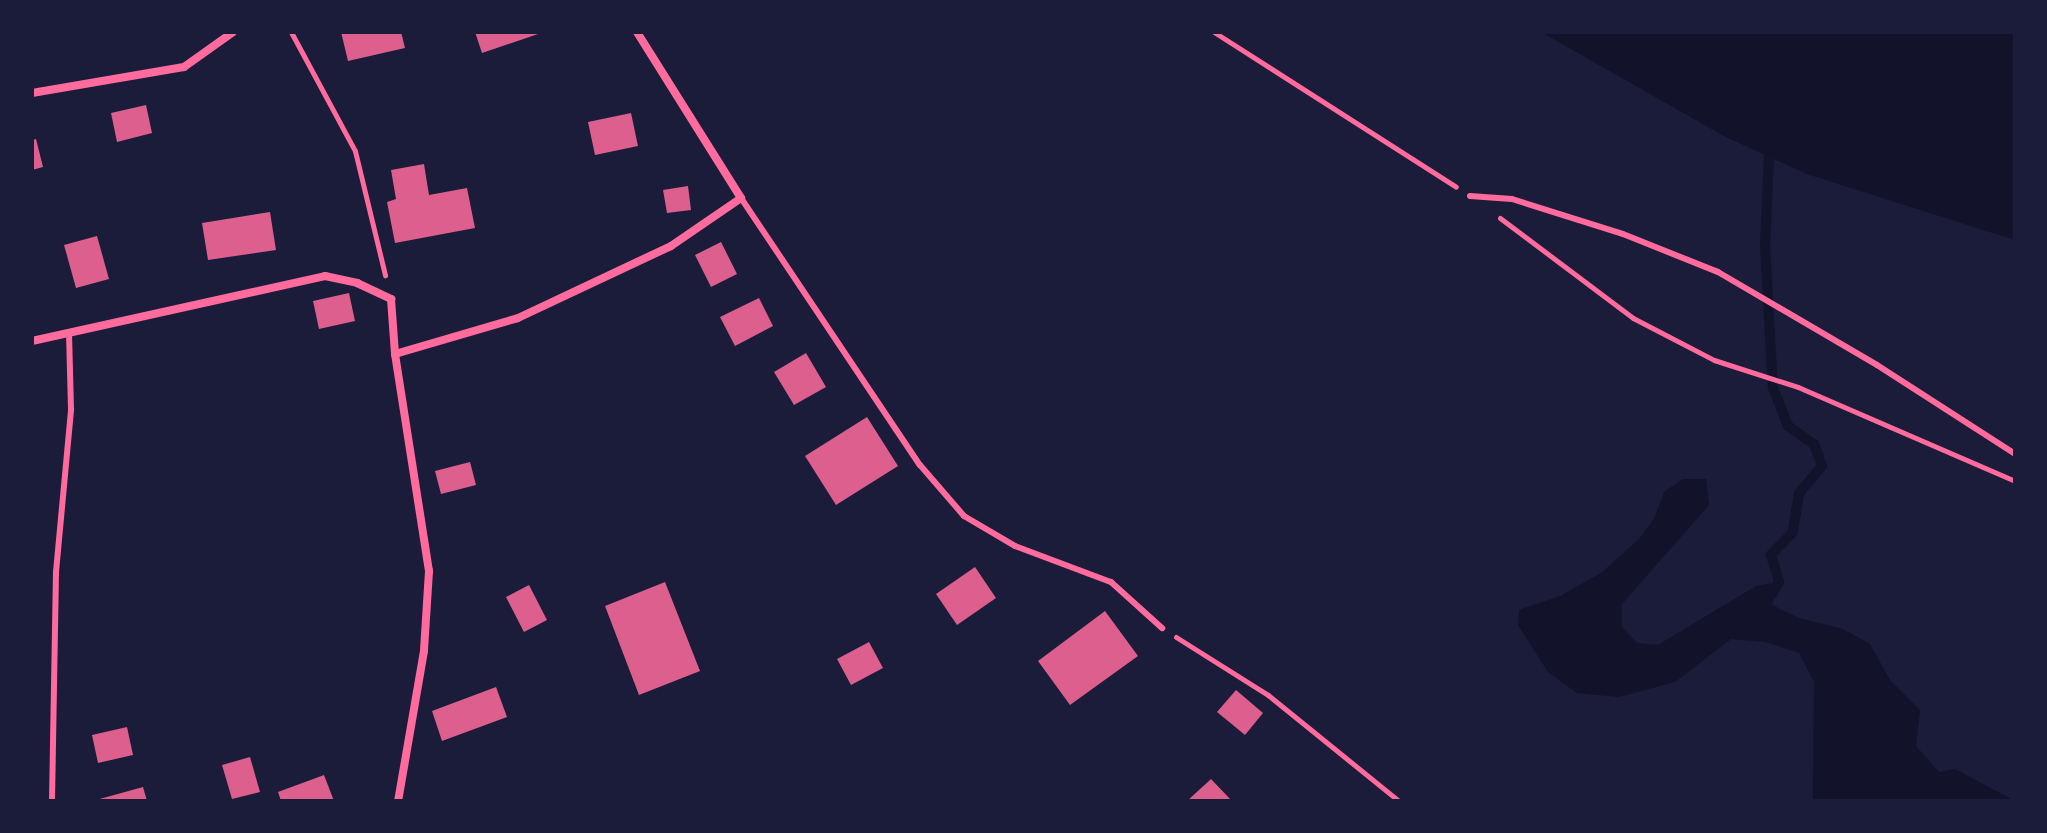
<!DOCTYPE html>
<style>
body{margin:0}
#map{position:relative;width:2047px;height:833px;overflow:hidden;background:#1b1b3a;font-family:Commissioner,sans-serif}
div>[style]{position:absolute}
.water>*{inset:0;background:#12122b}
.stream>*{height:10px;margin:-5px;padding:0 5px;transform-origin:5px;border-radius:5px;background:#12122b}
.building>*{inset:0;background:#dd5f8e}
.path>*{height:5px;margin:-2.5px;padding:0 2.5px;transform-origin:2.5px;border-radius:2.5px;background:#ff6b9d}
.service>*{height:6px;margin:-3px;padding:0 3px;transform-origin:3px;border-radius:3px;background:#ff6b9d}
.minor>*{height:8px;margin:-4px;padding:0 4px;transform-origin:4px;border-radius:4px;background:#ff6b9d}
span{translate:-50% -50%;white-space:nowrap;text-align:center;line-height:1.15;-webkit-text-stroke:6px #1b1b3a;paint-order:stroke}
.frame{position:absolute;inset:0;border:34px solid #1b1b3a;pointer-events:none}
</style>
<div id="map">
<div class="water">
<i style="clip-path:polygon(1541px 32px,2015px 32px,2015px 240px,1807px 174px,1724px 136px)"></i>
<i style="clip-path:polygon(1683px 479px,1706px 479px,1709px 505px,1622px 604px,1622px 627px,1637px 643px,1658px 645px,1756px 586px,1779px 582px,1772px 605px,1799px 618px,1843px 629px,1870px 644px,1890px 680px,1920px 710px,1916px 746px,1939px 772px,1955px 769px,2015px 801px,1813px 801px,1814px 682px,1799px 653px,1765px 642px,1731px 639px,1675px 682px,1619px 697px,1577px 693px,1548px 672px,1518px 625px,1519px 610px,1560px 596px,1601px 573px,1639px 539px,1654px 519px,1664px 492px)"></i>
</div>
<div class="stream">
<i style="left:1769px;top:157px;width:89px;rotate:92.6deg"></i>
<i style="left:1765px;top:246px;width:142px;rotate:86.8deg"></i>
<i style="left:1773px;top:388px;width:41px;rotate:68.5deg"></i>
<i style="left:1788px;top:426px;width:32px;rotate:35deg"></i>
<i style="left:1814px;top:444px;width:23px;rotate:70deg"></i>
<i style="left:1822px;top:466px;width:35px;rotate:130deg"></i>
<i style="left:1799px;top:493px;width:39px;rotate:99deg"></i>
<i style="left:1793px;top:532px;width:32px;rotate:134deg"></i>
<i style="left:1771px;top:555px;width:28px;rotate:73deg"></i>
<i style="left:1779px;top:582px;width:14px;rotate:120deg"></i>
</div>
<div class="building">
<i style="clip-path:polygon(341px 32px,401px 32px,405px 48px,348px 61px)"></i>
<i style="clip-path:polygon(475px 32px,541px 32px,541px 33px,482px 53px)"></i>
<i style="clip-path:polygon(146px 105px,152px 133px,117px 142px,111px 113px)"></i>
<i style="clip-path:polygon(631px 113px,638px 146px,595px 155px,588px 122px)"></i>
<i style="clip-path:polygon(36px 139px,43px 167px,32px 170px,32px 140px)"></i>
<i style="clip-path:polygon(424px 164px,429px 195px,467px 188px,475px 228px,395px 243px,387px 202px,396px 199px,391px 170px)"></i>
<i style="clip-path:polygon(688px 186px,691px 210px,667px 213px,663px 190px)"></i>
<i style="clip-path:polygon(270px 212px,276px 250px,208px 260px,202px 223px)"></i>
<i style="clip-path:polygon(97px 236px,109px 279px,76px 288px,64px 245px)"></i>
<i style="clip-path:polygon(721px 242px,737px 274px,711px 287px,695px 255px)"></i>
<i style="clip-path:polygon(349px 293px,355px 321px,319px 329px,313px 301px)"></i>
<i style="clip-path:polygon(759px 298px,773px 326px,735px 346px,720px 317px)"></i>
<i style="clip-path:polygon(806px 353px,826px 387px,794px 405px,774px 372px)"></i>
<i style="clip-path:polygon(867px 417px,898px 466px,836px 505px,805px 456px)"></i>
<i style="clip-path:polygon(470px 462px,476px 485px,441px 494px,435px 471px)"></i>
<i style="clip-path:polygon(975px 567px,996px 598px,957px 625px,936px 594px)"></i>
<i style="clip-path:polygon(665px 582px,700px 671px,639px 695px,605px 606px)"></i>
<i style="clip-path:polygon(529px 585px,547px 620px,524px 632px,506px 597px)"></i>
<i style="clip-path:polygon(1105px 611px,1138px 656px,1070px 705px,1038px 661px)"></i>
<i style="clip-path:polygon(869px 642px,883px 668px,851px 685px,837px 659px)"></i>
<i style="clip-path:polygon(496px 687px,507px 717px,442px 741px,432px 711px)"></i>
<i style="clip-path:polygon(1236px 690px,1263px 713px,1245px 735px,1217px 712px)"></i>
<i style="clip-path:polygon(127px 727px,133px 755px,98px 763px,92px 735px)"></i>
<i style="clip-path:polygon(250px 757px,260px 792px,232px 799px,222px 765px)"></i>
<i style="clip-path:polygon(324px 775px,334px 801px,281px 801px,278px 792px)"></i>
<i style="clip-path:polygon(1211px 779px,1232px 801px,1187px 801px)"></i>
<i style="clip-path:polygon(143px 787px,147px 801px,97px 801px,96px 800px)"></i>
</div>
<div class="path">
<i style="left:291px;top:32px;width:135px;rotate:61.7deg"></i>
<i style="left:355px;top:151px;width:128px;rotate:76.4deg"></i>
<i style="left:1214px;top:32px;width:287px;rotate:32.6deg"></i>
<i style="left:1500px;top:218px;width:166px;rotate:36.9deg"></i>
<i style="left:1633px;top:318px;width:91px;rotate:27.4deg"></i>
<i style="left:1714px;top:360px;width:88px;rotate:17.8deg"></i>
<i style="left:1798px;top:387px;width:236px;rotate:23.4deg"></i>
<i style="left:1176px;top:637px;width:109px;rotate:32.2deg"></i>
<i style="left:1268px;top:695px;width:169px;rotate:39deg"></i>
</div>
<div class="service">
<i style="left:1470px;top:196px;width:42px;rotate:4.1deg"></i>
<i style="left:1512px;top:199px;width:116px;rotate:17.5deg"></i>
<i style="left:1623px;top:234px;width:102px;rotate:21.8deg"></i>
<i style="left:1718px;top:272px;width:184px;rotate:30.3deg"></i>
<i style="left:1877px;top:365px;width:164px;rotate:32.8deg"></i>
<i style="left:741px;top:198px;width:321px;rotate:56.2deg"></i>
<i style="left:920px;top:465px;width:67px;rotate:49.2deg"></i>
<i style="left:964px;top:516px;width:59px;rotate:30.5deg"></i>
<i style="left:1015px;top:546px;width:103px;rotate:20.6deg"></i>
<i style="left:1111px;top:582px;width:69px;rotate:42deg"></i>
<i style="left:52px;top:801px;width:229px;rotate:-89deg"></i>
<i style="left:56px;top:572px;width:164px;rotate:-84.7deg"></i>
<i style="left:71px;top:409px;width:75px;rotate:-91.5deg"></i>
</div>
<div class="minor">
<i style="left:32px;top:93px;width:154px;rotate:-9.7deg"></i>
<i style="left:184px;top:67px;width:60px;rotate:-35.5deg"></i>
<i style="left:32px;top:341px;width:300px;rotate:-12.5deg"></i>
<i style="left:325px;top:276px;width:33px;rotate:12deg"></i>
<i style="left:357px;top:283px;width:38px;rotate:25deg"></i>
<i style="left:391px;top:299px;width:55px;rotate:85.8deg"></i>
<i style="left:395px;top:354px;width:220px;rotate:81.1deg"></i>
<i style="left:429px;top:571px;width:80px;rotate:93.6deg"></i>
<i style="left:424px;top:651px;width:152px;rotate:99.8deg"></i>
<i style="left:395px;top:354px;width:128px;rotate:-16.3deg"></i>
<i style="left:518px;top:318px;width:169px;rotate:-25.2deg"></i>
<i style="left:671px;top:246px;width:85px;rotate:-34.4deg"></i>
<i style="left:741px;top:198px;width:196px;rotate:-122.1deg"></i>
</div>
<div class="frame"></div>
</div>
